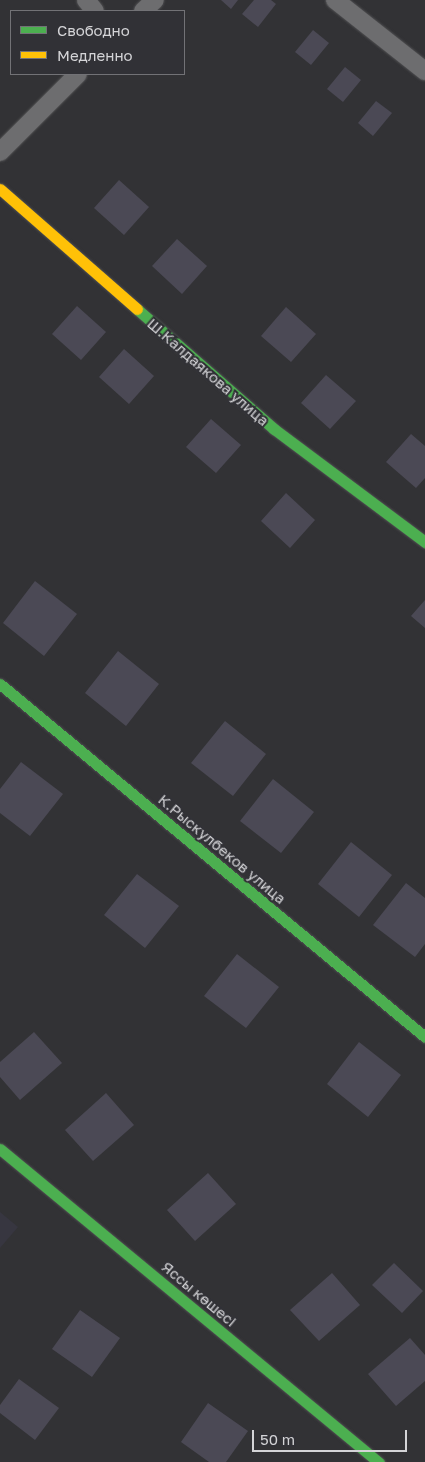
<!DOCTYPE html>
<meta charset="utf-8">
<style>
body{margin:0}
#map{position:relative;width:425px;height:1462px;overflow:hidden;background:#323235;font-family:"Golos Text",sans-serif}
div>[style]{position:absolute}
.built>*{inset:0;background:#373640}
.building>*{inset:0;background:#4b4955}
.roads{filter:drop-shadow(0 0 1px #4f4f51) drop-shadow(0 0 1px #4f4f51)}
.street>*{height:18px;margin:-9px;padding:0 9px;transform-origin:9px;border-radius:9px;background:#6d6d6f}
.fast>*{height:11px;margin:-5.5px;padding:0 5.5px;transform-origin:5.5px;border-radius:5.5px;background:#4caf50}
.slow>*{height:11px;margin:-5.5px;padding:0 5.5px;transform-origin:5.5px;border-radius:5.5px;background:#ffc107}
span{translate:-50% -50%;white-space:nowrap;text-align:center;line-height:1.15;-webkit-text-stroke:4px #313136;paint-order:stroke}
.street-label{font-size:15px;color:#d4d4d7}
.legend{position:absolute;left:10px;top:10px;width:175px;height:65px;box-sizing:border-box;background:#313136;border:1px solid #727276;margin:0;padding:6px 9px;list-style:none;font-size:15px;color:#d4d4d7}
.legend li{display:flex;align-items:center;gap:10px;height:25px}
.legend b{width:25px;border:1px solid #727276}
.scale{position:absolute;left:252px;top:1430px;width:155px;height:22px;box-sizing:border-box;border:2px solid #d4d4d7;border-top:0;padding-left:6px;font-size:15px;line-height:18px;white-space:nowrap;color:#d4d4d7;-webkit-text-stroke:4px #313136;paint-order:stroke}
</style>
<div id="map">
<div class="built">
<i style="clip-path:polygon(0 1212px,18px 1227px,0 1248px)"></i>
</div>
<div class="building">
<i style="clip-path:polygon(221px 0,238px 0,231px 9px)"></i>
<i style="clip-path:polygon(254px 0,271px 0,276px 4px,258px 27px,242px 14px)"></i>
<i style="clip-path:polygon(313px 30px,329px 43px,311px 65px,295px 52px)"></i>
<i style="clip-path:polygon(345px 67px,361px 80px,343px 102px,327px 89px)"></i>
<i style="clip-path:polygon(376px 101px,392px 113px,373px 136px,358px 123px)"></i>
<i style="clip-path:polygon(119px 180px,149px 207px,124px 235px,94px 208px)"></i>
<i style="clip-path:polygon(177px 239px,207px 266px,182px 294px,152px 266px)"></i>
<i style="clip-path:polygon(77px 306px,106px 332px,81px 360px,52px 334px)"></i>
<i style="clip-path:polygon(286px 307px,316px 334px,291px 362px,261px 336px)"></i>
<i style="clip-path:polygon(124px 349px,154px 376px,129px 404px,99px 377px)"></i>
<i style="clip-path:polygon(326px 375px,356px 401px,330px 429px,301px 403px)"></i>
<i style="clip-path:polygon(211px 419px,241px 445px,216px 473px,186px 447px)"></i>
<i style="clip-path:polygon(411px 434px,425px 446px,425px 478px,416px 488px,386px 462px)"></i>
<i style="clip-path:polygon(286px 493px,315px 520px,290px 548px,261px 521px)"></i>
<i style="clip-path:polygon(35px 581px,77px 614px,44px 656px,3px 623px)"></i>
<i style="clip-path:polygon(425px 600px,425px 628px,411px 616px)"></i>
<i style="clip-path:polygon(118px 651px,159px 684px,126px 726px,85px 693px)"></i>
<i style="clip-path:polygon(225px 721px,266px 754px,233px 796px,191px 763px)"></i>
<i style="clip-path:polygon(21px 762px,63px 794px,30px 836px,0 813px,0 789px)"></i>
<i style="clip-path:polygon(273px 779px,314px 812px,281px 853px,240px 821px)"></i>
<i style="clip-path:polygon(351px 842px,392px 875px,359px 917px,318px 884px)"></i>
<i style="clip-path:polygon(137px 874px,179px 906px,145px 948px,104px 915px)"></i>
<i style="clip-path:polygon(406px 883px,425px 898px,425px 944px,415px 957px,373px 925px)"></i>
<i style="clip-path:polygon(237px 954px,279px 987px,246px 1028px,204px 996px)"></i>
<i style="clip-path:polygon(34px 1032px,62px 1063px,20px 1100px,0 1077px,0 1062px)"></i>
<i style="clip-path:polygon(359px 1042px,401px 1075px,368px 1117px,327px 1084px)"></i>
<i style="clip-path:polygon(106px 1093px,134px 1125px,93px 1161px,65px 1130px)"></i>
<i style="clip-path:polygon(208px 1173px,236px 1204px,195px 1241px,167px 1210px)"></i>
<i style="clip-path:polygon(394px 1263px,423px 1291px,402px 1313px,372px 1285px)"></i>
<i style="clip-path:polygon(332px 1273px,360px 1305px,319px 1341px,290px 1310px)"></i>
<i style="clip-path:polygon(80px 1310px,120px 1338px,92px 1377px,52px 1349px)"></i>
<i style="clip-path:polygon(410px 1338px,425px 1355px,425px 1381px,396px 1406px,368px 1374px)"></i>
<i style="clip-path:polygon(19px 1379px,59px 1408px,35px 1440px,0 1413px,0 1405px)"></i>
<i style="clip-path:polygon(208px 1403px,248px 1431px,226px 1462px,209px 1462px,181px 1442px)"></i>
</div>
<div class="roads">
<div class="street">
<i style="left:86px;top:0;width:14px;rotate:51deg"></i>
<i style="left:335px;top:0;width:115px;rotate:38.3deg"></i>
<i style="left:143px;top:11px;width:16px;rotate:-43deg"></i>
<i style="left:0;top:152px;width:110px;rotate:-45deg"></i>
</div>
<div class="fast">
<i style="left:137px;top:309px;width:182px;rotate:41.2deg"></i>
<i style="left:274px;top:429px;width:189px;rotate:36.8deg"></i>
<i style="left:0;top:684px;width:552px;rotate:39.71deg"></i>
<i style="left:0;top:1149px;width:492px;rotate:39.6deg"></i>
</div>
<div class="slow">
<i style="left:0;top:189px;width:182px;rotate:41.2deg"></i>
</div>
</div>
<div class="street-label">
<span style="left:208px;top:372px;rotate:41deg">Ш.Калдаякова улица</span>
<span style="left:222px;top:849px;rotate:40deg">К.Рыскулбеков улица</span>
<span style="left:199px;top:1294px;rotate:40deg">Яссы көшесі</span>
</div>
<ul class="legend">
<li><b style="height:6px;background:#4caf50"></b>Свободно</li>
<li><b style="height:6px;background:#ffc107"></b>Медленно</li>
</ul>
<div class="scale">50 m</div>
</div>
